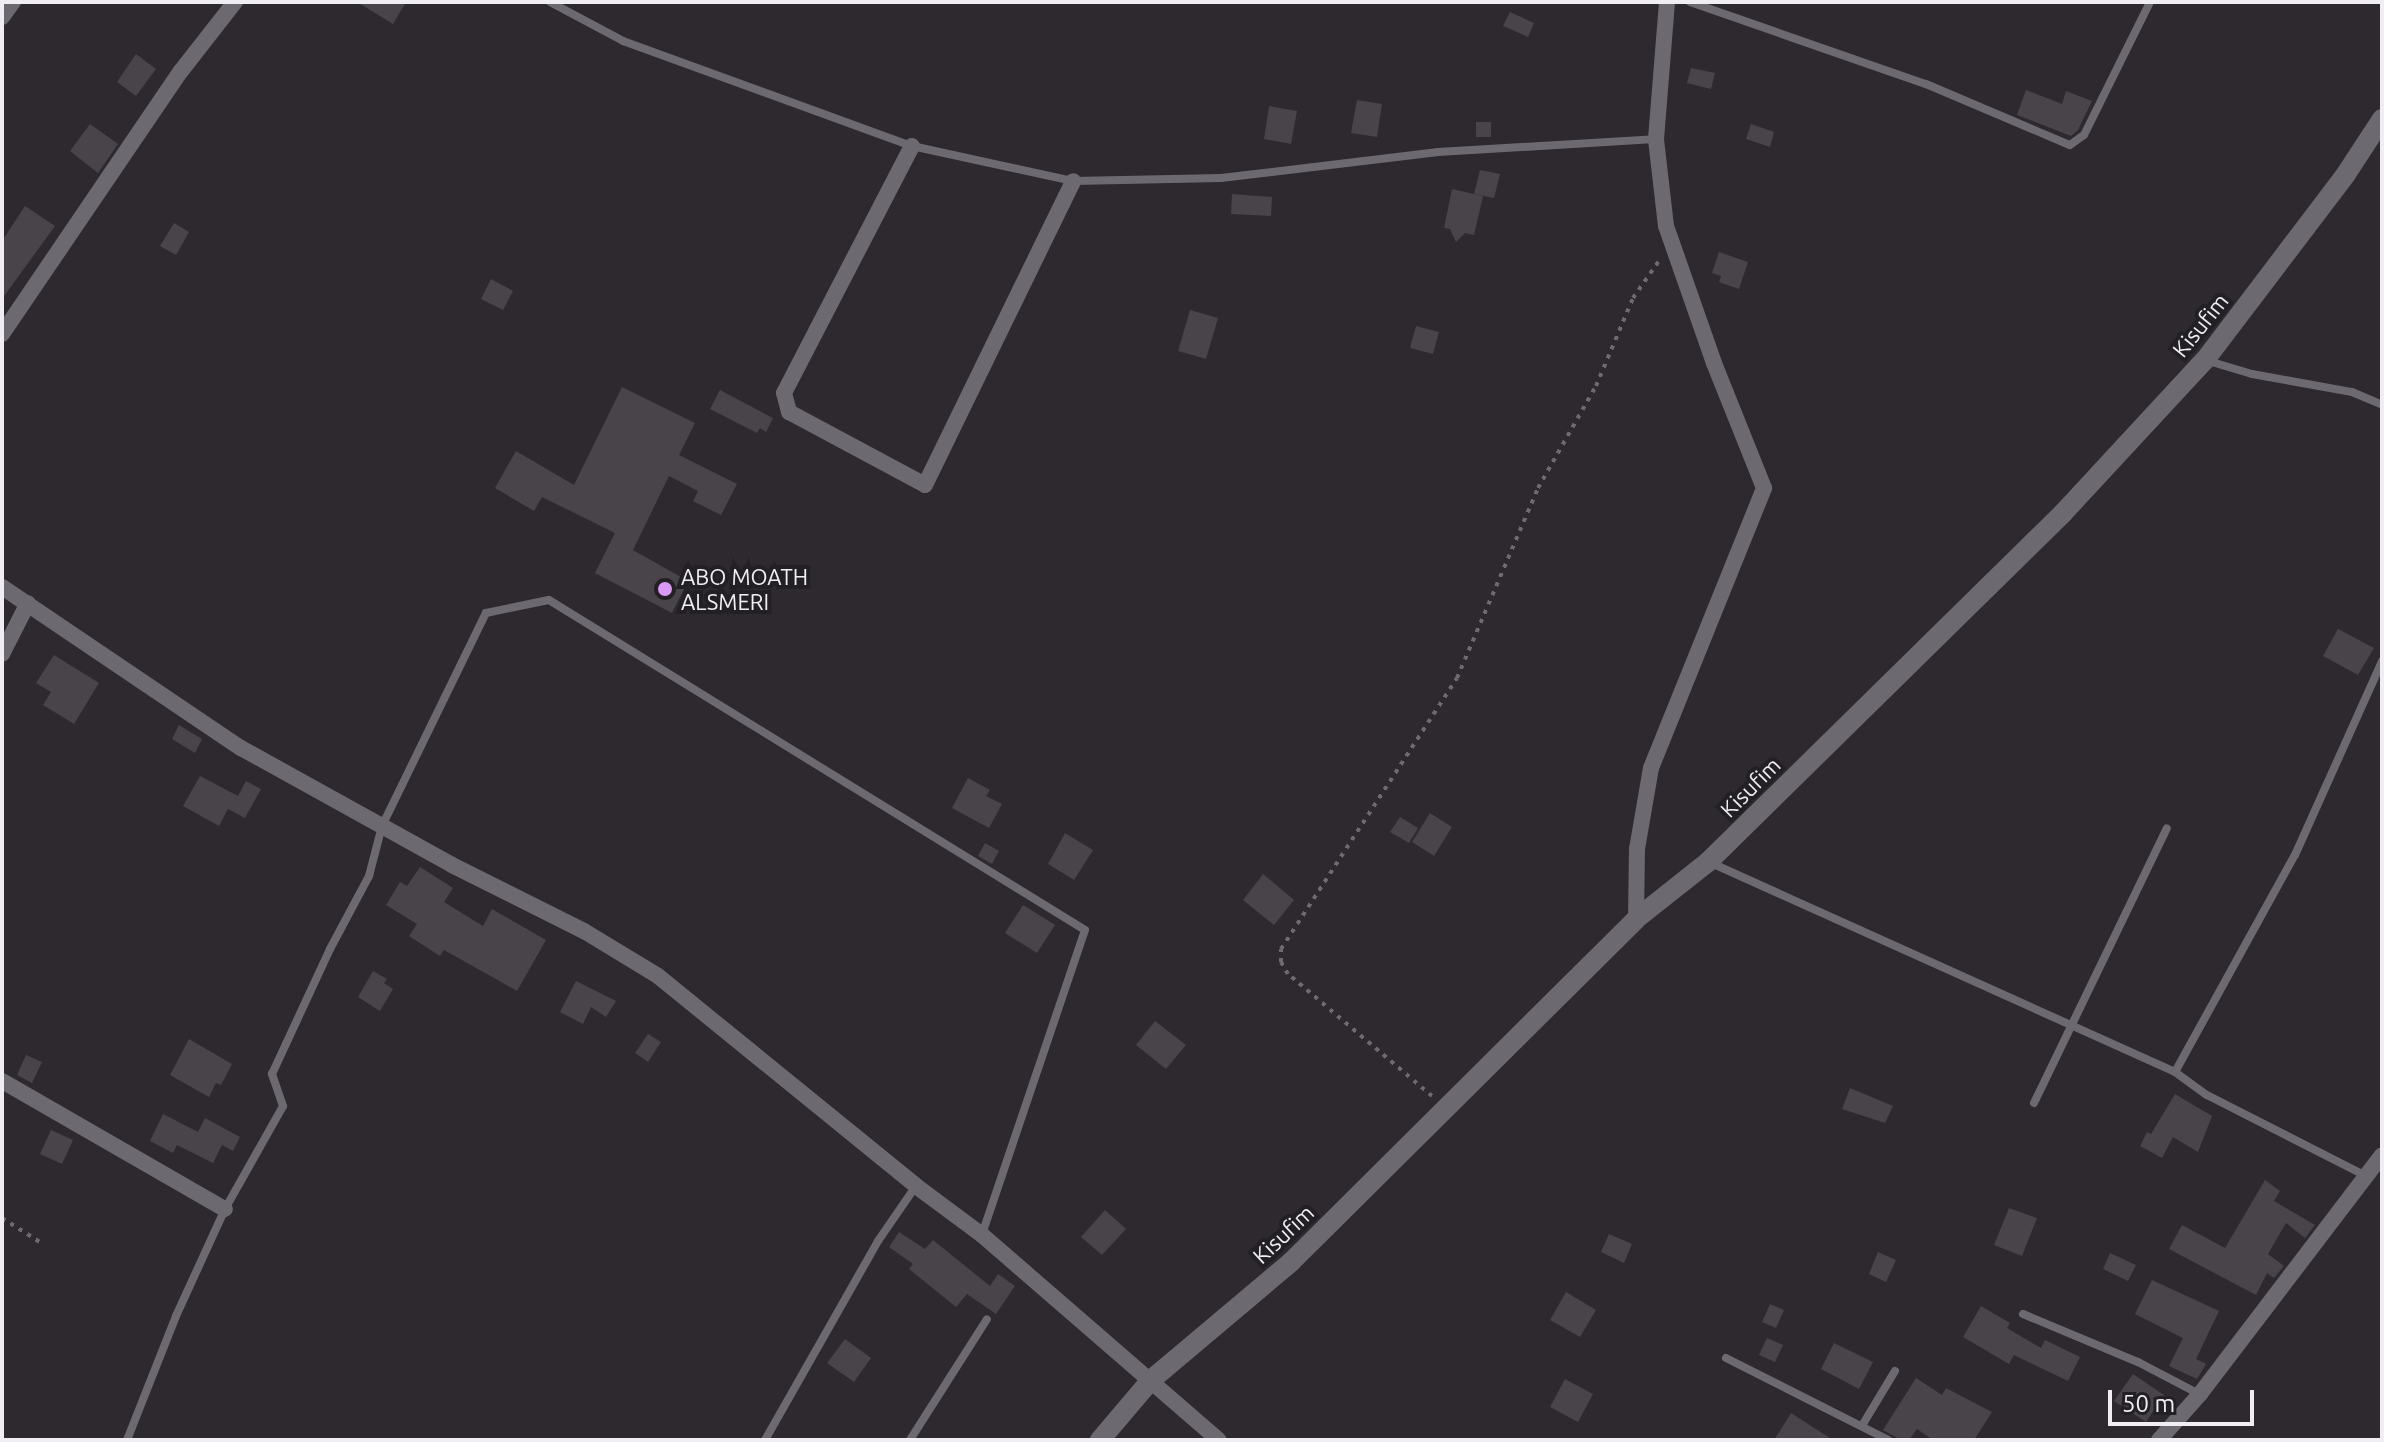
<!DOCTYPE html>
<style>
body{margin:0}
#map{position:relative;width:2384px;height:1442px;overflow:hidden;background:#2d292f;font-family:Ubuntu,sans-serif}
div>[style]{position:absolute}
.building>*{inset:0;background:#48444a}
.path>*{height:4px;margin-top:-2px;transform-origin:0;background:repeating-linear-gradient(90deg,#6e6a70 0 4px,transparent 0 10px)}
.service>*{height:8px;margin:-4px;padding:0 4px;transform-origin:4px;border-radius:4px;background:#6d6970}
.minor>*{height:16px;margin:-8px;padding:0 8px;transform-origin:8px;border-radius:8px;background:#6d6970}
.tertiary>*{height:20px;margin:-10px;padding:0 10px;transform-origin:10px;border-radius:10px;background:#6d6970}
.dots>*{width:22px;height:22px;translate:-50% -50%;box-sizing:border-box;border:4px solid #232025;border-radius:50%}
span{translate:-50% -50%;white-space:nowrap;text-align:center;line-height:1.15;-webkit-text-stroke:8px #232025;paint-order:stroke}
.street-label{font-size:22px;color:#f0eef2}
.poi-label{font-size:22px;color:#f0eef2}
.left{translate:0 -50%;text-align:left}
.frame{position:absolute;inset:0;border:4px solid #f0eef2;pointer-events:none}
.scale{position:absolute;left:2108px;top:1390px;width:146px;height:36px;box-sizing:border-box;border:4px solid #f0eef2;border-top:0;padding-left:10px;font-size:24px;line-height:28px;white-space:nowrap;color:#f0eef2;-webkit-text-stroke:6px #232025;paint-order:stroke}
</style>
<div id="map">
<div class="building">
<i style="clip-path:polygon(357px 2px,406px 2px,393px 24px)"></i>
<i style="clip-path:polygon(1510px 12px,1534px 23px,1528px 37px,1503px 26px)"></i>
<i style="clip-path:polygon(136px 54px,156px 69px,136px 96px,117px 82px)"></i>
<i style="clip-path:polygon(1691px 68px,1715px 73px,1711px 89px,1687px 83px)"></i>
<i style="clip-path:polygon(2026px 90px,2062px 104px,2066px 91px,2092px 101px,2078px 130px,2071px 136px,2017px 115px)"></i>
<i style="clip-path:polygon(1357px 100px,1382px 104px,1377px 137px,1351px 133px)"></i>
<i style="clip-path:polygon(1269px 106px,1297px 111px,1291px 144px,1264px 139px)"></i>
<i style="clip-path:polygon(1476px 122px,1491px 122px,1491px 137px,1476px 137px)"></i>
<i style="clip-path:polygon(90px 124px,118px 144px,98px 173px,70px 151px)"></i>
<i style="clip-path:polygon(1751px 124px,1774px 132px,1770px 147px,1746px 139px)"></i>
<i style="clip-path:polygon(1480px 170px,1500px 174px,1494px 198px,1474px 194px)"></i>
<i style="clip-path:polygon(1452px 189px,1483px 196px,1474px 235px,1465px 233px,1456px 242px,1450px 229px,1444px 228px)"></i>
<i style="clip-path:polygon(1232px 194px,1272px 197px,1271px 216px,1231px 214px)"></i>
<i style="clip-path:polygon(25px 206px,55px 226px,2px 299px,2px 241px)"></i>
<i style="clip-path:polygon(174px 223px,189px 232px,176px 255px,160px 246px)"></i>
<i style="clip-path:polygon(1719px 252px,1748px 262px,1739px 289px,1719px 282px,1721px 276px,1712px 273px)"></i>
<i style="clip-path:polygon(491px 279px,513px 291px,503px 310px,481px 299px)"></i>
<i style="clip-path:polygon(1190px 310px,1218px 318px,1206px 359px,1178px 351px)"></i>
<i style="clip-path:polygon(1416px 326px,1439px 332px,1433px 354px,1410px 348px)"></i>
<i style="clip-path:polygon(622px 387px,695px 423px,679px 455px,737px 484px,721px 515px,693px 501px,698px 491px,669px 476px,633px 550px,688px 581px,672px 613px,595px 573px,615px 533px,542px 497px,534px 511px,495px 488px,516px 451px,574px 485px)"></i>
<i style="clip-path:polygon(720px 390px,773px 418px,766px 432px,760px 428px,757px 433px,710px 409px)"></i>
<i style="clip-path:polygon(2338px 629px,2374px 648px,2358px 675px,2323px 656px)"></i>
<i style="clip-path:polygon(54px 655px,99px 683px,74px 724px,43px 705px,51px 692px,36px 683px)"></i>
<i style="clip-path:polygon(179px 725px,202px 739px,195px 753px,172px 739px)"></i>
<i style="clip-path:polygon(200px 776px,238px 796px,246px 781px,261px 789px,245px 818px,228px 809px,219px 826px,183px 806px)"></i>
<i style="clip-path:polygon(968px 778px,990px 790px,986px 796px,1002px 804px,989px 828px,952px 808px)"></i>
<i style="clip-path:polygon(1430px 813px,1452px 827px,1434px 856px,1412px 842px)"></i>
<i style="clip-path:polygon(1400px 817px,1418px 828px,1409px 843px,1390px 832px)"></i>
<i style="clip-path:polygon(1065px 833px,1093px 850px,1074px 880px,1048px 864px)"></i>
<i style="clip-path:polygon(985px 843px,999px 851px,992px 864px,978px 856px)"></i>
<i style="clip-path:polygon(420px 867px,453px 888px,444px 902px,483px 926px,492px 909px,546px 940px,517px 991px,444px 950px,440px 956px,409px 936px,417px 924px,386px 905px,400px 882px,407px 886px)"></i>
<i style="clip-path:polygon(1263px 874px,1294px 900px,1274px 925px,1243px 900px)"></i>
<i style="clip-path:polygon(1023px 905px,1055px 925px,1037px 953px,1005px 933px)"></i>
<i style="clip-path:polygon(373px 971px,387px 979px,384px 983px,393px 989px,380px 1011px,358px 997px)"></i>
<i style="clip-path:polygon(576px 981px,616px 1001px,606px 1017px,591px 1007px,583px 1024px,560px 1012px)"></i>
<i style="clip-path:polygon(1155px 1021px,1186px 1045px,1166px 1069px,1136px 1045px)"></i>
<i style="clip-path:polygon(648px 1034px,661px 1042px,648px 1062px,635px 1053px)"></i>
<i style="clip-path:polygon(189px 1039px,232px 1064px,221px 1085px,216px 1083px,209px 1097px,170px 1075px)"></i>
<i style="clip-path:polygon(26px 1055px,42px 1062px,32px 1083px,17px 1075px)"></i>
<i style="clip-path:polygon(1850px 1088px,1893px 1106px,1885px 1123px,1842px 1109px)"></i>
<i style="clip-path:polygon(2175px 1094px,2212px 1116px,2198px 1152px,2173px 1137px,2162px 1158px,2140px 1146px,2147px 1132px,2151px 1134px)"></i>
<i style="clip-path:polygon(163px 1114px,198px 1132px,205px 1118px,240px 1137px,233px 1151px,222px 1145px,213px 1163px,177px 1145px,173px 1153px,150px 1141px)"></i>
<i style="clip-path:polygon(51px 1130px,73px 1140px,62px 1164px,40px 1154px)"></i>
<i style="clip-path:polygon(2265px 1180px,2280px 1191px,2274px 1201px,2315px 1225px,2305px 1238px,2286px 1223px,2268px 1254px,2284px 1266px,2274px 1278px,2267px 1273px,2256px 1295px,2169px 1249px,2182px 1225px,2225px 1248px)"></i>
<i style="clip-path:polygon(2009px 1208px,2037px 1218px,2022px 1256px,1994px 1245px)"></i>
<i style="clip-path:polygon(1105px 1210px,1126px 1229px,1102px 1255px,1081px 1237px)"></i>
<i style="clip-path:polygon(899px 1232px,925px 1249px,933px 1240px,990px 1286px,998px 1274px,1015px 1286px,996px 1314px,967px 1294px,956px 1307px,909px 1269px,913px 1264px,889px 1247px)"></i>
<i style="clip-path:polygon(1609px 1234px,1632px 1244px,1624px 1263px,1601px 1252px)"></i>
<i style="clip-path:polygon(1878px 1252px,1896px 1260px,1886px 1282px,1869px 1274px)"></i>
<i style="clip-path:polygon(2110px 1253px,2136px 1265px,2128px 1281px,2103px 1269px)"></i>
<i style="clip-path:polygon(2152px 1280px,2219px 1311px,2196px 1359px,2206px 1364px,2197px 1379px,2169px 1366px,2183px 1338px,2135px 1314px)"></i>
<i style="clip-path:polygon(1566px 1292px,1596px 1310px,1580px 1337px,1550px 1320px)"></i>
<i style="clip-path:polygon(1770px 1304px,1784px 1310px,1776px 1328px,1762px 1322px)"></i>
<i style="clip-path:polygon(1981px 1306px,2010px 1323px,2007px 1328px,2041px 1348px,2045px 1340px,2080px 1357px,2068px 1381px,2014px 1355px,2009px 1364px,1963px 1337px)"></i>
<i style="clip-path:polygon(1767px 1338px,1783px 1345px,1775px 1362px,1759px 1355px)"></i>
<i style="clip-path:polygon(845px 1339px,871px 1358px,854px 1382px,827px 1363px)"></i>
<i style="clip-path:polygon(1834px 1343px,1873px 1362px,1859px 1389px,1821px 1369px)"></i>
<i style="clip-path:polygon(2133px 1374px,2164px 1395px,2146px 1422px,2114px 1401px)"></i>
<i style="clip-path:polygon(1916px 1378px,1942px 1395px,1946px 1388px,1992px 1412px,1974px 1440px,1933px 1440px,1917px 1429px,1909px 1440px,1901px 1440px,1883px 1430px)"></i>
<i style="clip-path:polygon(1565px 1379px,1593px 1394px,1578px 1422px,1550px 1407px)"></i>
<i style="clip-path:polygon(1791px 1413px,1833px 1440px,1774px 1440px)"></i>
</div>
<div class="path">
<i style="left:1432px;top:1096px;width:189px;rotate:-139.7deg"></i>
<i style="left:1288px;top:974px;width:14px;rotate:-120deg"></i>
<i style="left:1281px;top:962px;width:13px;rotate:-90deg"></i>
<i style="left:1281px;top:949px;width:323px;rotate:-57deg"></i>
<i style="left:1457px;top:678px;width:207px;rotate:-66.9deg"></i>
<i style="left:1538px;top:488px;width:117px;rotate:-60.4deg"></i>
<i style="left:1596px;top:386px;width:95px;rotate:-67.2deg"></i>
<i style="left:1633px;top:298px;width:49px;rotate:-55deg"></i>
<i style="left:2px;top:1218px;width:49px;rotate:32.4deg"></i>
</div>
<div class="service">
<i style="left:550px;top:2px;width:83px;rotate:28.1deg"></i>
<i style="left:623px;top:41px;width:307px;rotate:20deg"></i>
<i style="left:912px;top:146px;width:165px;rotate:12.3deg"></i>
<i style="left:1073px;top:181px;width:148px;rotate:-1.2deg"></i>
<i style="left:1221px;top:178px;width:219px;rotate:-6.8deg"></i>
<i style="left:1438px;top:152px;width:217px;rotate:-3.4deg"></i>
<i style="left:1690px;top:2px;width:250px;rotate:19.2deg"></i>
<i style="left:1926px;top:84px;width:156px;rotate:23deg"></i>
<i style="left:2070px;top:145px;width:17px;rotate:-36deg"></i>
<i style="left:2084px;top:135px;width:148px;rotate:-63.6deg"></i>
<i style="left:2205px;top:360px;width:49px;rotate:16.6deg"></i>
<i style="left:2252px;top:374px;width:102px;rotate:10.2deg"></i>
<i style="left:2352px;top:392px;width:33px;rotate:23deg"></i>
<i style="left:1709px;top:862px;width:511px;rotate:24.26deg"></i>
<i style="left:2175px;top:1072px;width:39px;rotate:36deg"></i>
<i style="left:2207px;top:1095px;width:178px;rotate:27deg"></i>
<i style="left:2175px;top:1072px;width:248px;rotate:-61.1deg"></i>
<i style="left:2295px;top:855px;width:213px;rotate:-65.8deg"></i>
<i style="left:2034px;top:1103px;width:305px;rotate:-64.2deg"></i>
<i style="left:2023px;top:1314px;width:125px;rotate:22.7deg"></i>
<i style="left:2138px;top:1362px;width:69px;rotate:27.7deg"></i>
<i style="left:1726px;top:1358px;width:182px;rotate:26.8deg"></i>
<i style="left:1863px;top:1424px;width:62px;rotate:-58.9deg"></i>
<i style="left:127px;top:1440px;width:133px;rotate:-68.4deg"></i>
<i style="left:176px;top:1316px;width:118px;rotate:-65.4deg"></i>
<i style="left:225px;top:1209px;width:118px;rotate:-60.6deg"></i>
<i style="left:283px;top:1106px;width:34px;rotate:-109deg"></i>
<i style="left:272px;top:1074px;width:138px;rotate:-65.1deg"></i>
<i style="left:330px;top:949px;width:83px;rotate:-61.9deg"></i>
<i style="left:369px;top:876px;width:52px;rotate:-75.4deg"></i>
<i style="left:382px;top:826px;width:237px;rotate:-64deg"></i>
<i style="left:486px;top:613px;width:64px;rotate:-11.7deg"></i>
<i style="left:549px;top:600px;width:629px;rotate:31.62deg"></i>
<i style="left:1085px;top:930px;width:322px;rotate:108.7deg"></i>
<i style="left:765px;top:1440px;width:229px;rotate:-60.4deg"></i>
<i style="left:878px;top:1241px;width:67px;rotate:-55.4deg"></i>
<i style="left:910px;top:1440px;width:143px;rotate:-57.5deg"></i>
</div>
<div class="minor">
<i style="left:2px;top:17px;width:19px;rotate:-54deg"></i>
<i style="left:912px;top:146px;width:278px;rotate:117.4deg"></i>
<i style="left:784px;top:393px;width:20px;rotate:75deg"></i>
<i style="left:789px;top:412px;width:154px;rotate:28.2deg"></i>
<i style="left:925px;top:485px;width:338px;rotate:-64deg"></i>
<i style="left:2px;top:334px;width:318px;rotate:-55.8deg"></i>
<i style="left:181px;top:71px;width:88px;rotate:-52deg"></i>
<i style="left:2px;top:587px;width:288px;rotate:34deg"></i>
<i style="left:241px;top:748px;width:241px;rotate:29deg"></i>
<i style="left:452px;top:865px;width:148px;rotate:26.6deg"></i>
<i style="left:584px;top:931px;width:87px;rotate:31.3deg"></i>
<i style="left:658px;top:976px;width:333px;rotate:39.1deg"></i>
<i style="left:916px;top:1186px;width:82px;rotate:36.6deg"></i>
<i style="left:982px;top:1235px;width:313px;rotate:40.9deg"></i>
<i style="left:2px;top:654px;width:57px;rotate:-63deg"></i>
<i style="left:1636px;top:919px;width:70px;rotate:-89.2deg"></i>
<i style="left:1637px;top:849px;width:82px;rotate:-80.2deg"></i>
<i style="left:1651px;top:768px;width:302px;rotate:-68deg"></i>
<i style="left:1764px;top:488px;width:135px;rotate:-111.8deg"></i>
<i style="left:1714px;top:363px;width:145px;rotate:-109.3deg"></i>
<i style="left:1666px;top:226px;width:88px;rotate:-96.6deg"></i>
<i style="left:1656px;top:139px;width:137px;rotate:-85.4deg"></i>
<i style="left:2px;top:1081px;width:257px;rotate:29.9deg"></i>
<i style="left:2159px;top:1440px;width:62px;rotate:-48.3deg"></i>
<i style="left:2200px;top:1394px;width:300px;rotate:-52.7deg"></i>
</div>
<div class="tertiary">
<i style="left:1100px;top:1440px;width:79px;rotate:-49.6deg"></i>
<i style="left:1151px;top:1380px;width:183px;rotate:-40.1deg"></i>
<i style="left:1291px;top:1262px;width:486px;rotate:-44.8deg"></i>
<i style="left:1636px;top:919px;width:92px;rotate:-38.4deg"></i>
<i style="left:1708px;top:862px;width:499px;rotate:-44.5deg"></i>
<i style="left:2064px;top:512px;width:207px;rotate:-47.2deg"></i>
<i style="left:2205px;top:360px;width:233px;rotate:-52.8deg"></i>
<i style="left:2346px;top:174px;width:66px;rotate:-56.8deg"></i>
</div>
<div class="dots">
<i style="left:665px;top:589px;background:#d99af7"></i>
</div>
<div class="street-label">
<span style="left:2200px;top:325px;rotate:-51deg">Kisufim</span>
<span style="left:1750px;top:787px;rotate:-45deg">Kisufim</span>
<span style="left:1283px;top:1234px;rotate:-43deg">Kisufim</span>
</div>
<div class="poi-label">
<span class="left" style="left:681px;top:589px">ABO MOATH<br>ALSMERI</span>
</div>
<div class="frame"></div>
<div class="scale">50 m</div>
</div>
